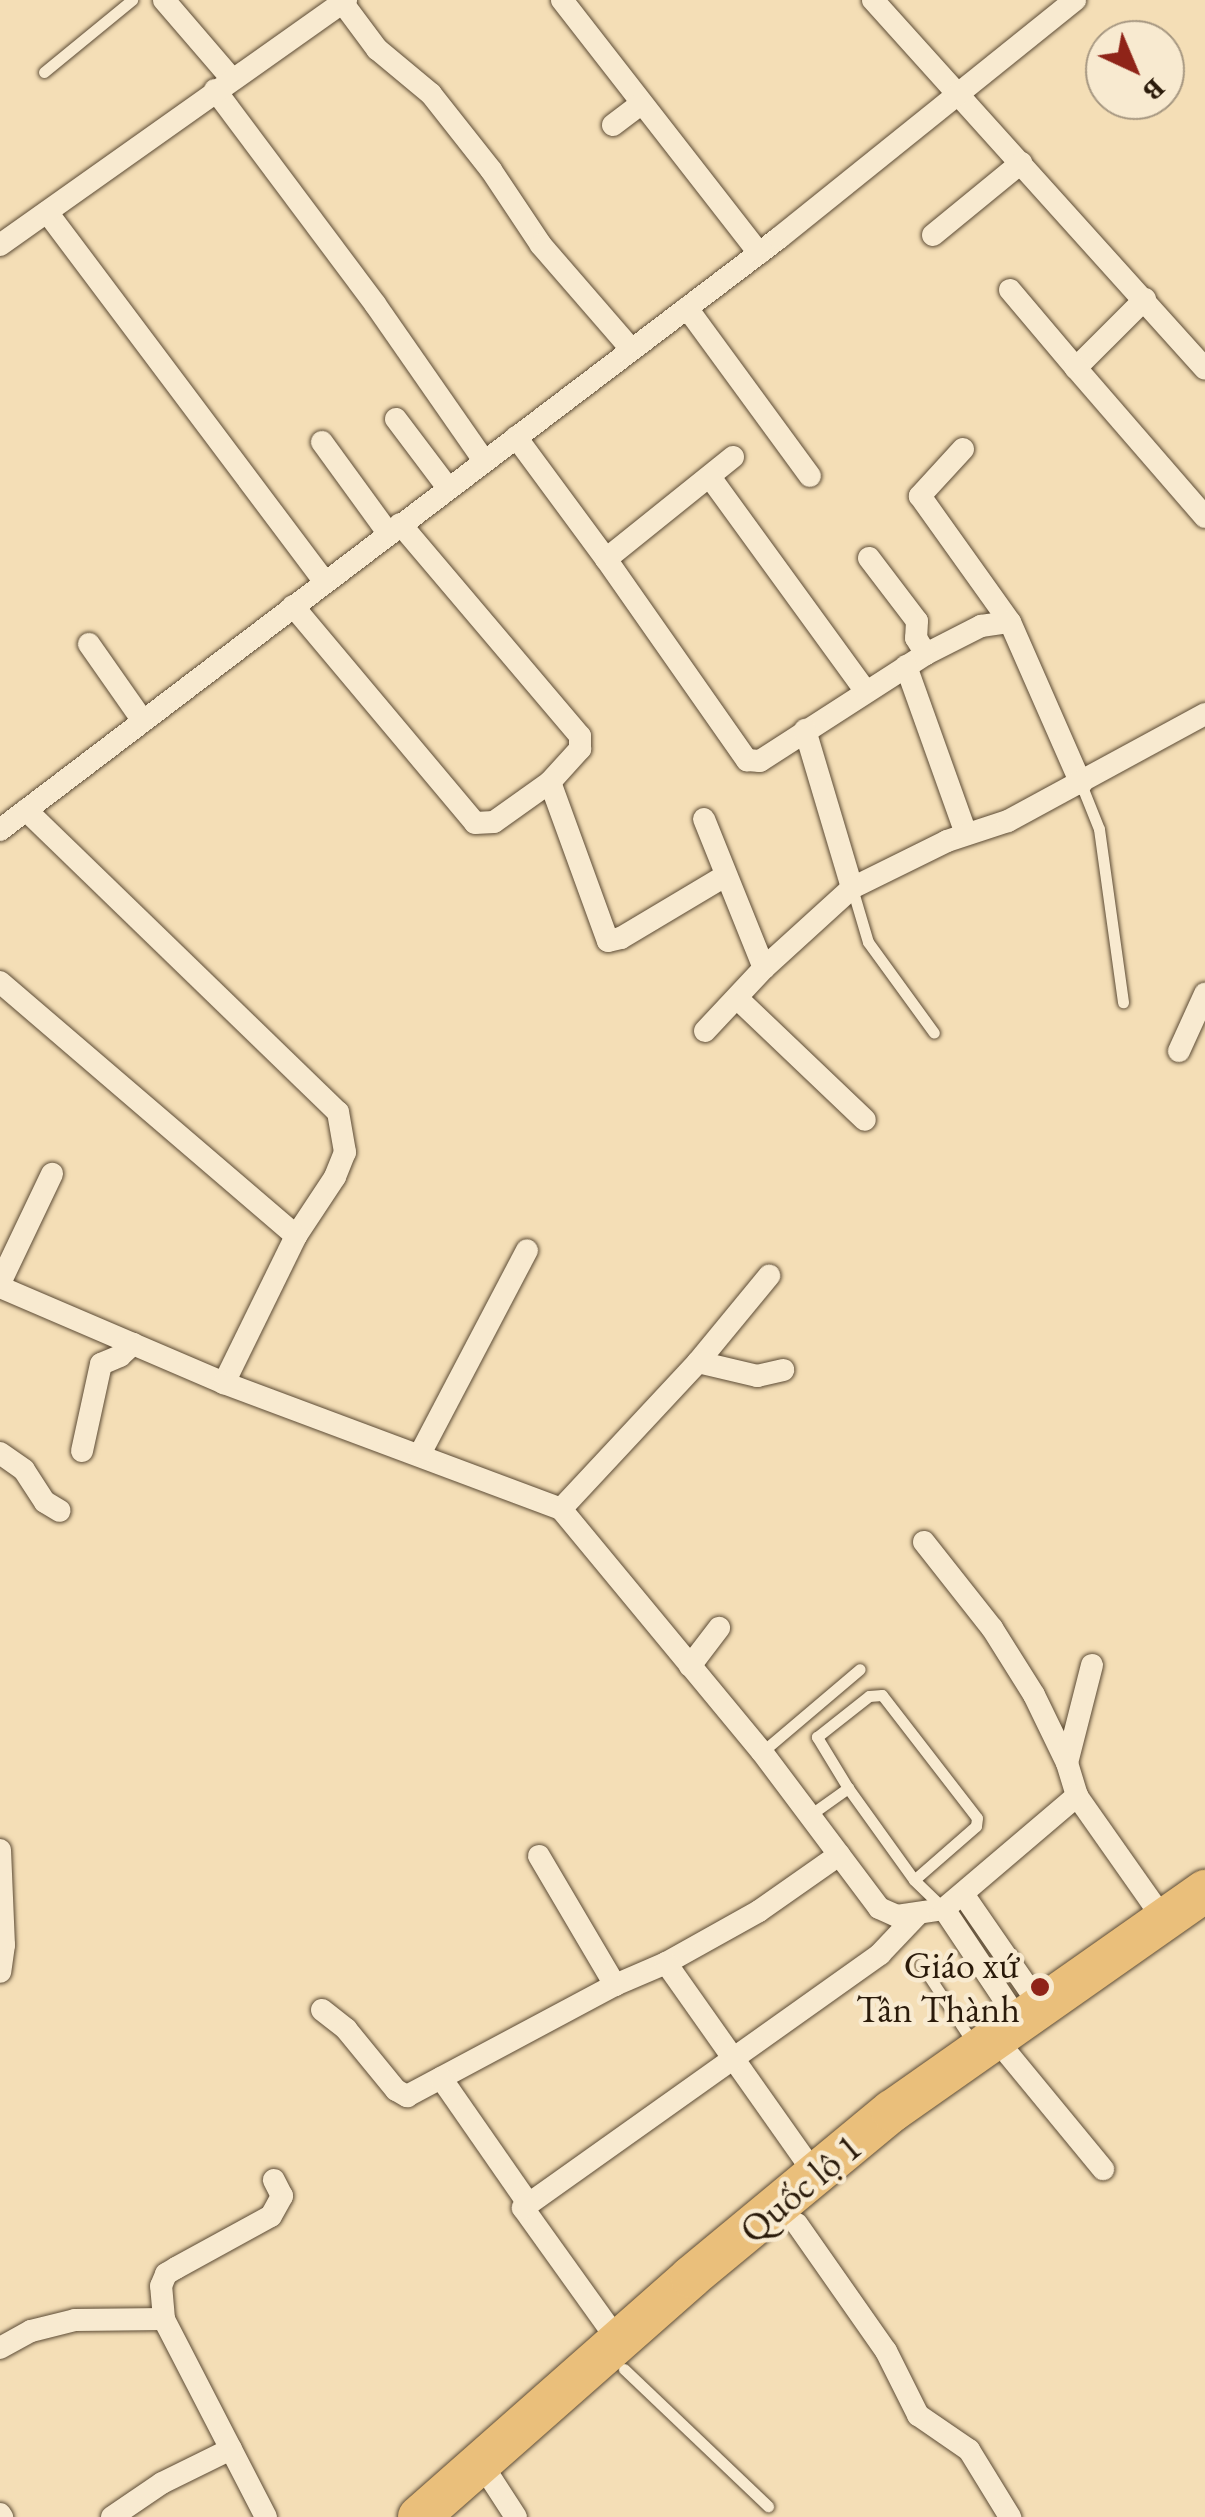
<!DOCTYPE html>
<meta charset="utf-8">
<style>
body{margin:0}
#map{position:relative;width:1205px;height:2517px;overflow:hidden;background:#f4deb6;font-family:"EB Garamond",serif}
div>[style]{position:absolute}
.roads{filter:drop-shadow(0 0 2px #5c4b35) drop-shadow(0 0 2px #5c4b35)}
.lane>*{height:11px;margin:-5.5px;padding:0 5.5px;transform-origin:5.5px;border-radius:5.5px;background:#f8ead0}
.street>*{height:22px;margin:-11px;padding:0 11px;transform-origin:11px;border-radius:11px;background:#f8ead0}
.highway>*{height:42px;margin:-21px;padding:0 21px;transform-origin:21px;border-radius:21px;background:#eabf7b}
.dots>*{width:28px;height:28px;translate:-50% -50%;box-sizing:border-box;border:5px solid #f8ead0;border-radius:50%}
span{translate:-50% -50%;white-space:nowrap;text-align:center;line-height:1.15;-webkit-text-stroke:9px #f8ead0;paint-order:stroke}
.poi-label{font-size:38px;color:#2a1a0a}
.right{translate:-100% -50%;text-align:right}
.street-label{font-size:38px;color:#2a1a0a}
.north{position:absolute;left:1085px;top:20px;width:100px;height:100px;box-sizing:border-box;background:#f8ead0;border:2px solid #a69781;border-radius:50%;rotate:136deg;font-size:28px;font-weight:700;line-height:40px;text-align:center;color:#2a1a0a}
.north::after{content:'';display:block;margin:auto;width:35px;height:45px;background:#8f2418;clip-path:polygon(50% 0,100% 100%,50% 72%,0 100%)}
</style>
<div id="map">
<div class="roads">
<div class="lane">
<i style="left:44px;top:72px;width:114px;rotate:-39.3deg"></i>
<i style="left:1081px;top:784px;width:48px;rotate:68.2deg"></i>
<i style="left:1099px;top:829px;width:175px;rotate:82.1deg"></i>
<i style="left:852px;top:888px;width:56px;rotate:73.5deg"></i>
<i style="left:868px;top:942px;width:112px;rotate:54deg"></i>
<i style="left:762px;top:1752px;width:128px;rotate:-40.3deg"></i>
<i style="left:848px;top:1788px;width:60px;rotate:-121.3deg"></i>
<i style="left:817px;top:1737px;width:66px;rotate:-38.3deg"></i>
<i style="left:869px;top:1696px;width:13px;rotate:-4deg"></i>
<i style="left:882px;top:1695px;width:155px;rotate:52.3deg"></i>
<i style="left:977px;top:1818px;width:8px;rotate:97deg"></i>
<i style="left:976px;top:1826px;width:82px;rotate:138.9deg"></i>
<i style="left:810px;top:1815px;width:47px;rotate:-35.4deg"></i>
<i style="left:848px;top:1788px;width:113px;rotate:54.3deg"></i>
<i style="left:914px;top:1880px;width:40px;rotate:44deg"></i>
<i style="left:921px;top:1964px;width:98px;rotate:56.6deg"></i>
<i style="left:624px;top:2369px;width:199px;rotate:43.6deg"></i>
</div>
<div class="street">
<i style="left:164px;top:0;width:104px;rotate:49.3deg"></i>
<i style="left:562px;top:0;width:321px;rotate:52.1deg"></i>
<i style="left:873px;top:0;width:496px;rotate:48deg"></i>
<i style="left:342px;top:2px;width:59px;rotate:53.3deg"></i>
<i style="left:377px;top:49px;width:70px;rotate:39.8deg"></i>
<i style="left:431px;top:94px;width:97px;rotate:51.7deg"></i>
<i style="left:491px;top:170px;width:90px;rotate:56.3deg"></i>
<i style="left:541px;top:245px;width:138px;rotate:49.1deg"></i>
<i style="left:215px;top:90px;width:267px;rotate:53.2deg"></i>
<i style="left:375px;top:304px;width:191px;rotate:55.2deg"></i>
<i style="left:613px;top:125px;width:36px;rotate:-37deg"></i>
<i style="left:47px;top:212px;width:461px;rotate:53.1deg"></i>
<i style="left:933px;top:235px;width:114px;rotate:-39.3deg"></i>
<i style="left:0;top:245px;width:424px;rotate:-35.3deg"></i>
<i style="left:1010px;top:290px;width:102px;rotate:49.8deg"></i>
<i style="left:1145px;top:299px;width:98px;rotate:135deg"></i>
<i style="left:1076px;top:368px;width:197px;rotate:49.1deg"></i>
<i style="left:687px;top:308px;width:208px;rotate:53.8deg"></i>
<i style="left:396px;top:419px;width:86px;rotate:53deg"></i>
<i style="left:516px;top:437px;width:152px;rotate:53.6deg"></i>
<i style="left:322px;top:442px;width:112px;rotate:54deg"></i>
<i style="left:963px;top:449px;width:64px;rotate:132.5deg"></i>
<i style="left:920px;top:496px;width:155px;rotate:54.5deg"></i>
<i style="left:733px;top:457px;width:163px;rotate:141.2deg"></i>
<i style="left:606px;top:559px;width:246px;rotate:55deg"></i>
<i style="left:747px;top:760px;width:13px;rotate:4deg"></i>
<i style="left:760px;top:761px;width:197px;rotate:-32.8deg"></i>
<i style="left:926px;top:654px;width:62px;rotate:-27deg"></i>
<i style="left:981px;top:626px;width:29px;rotate:-8deg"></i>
<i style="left:1010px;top:622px;width:177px;rotate:66.3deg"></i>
<i style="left:710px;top:477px;width:263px;rotate:54deg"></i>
<i style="left:869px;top:558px;width:79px;rotate:52.7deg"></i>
<i style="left:917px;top:621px;width:17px;rotate:93deg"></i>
<i style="left:916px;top:638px;width:19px;rotate:58deg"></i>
<i style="left:293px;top:606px;width:283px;rotate:50deg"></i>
<i style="left:475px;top:823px;width:19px;rotate:-3deg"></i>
<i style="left:494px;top:822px;width:69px;rotate:-35.5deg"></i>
<i style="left:550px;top:782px;width:45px;rotate:-47.7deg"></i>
<i style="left:580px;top:749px;width:13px;rotate:-90deg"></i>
<i style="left:580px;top:736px;width:278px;rotate:-130.3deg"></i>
<i style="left:89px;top:644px;width:94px;rotate:55deg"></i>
<i style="left:906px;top:666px;width:178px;rotate:70.3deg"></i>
<i style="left:805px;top:730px;width:165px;rotate:73.4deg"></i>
<i style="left:550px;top:782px;width:169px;rotate:70deg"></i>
<i style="left:608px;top:941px;width:13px;rotate:-13deg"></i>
<i style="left:621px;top:938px;width:121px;rotate:-30.8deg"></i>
<i style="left:26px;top:810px;width:434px;rotate:44.1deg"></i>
<i style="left:338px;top:1112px;width:41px;rotate:80.1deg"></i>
<i style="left:345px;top:1152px;width:27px;rotate:112deg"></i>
<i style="left:335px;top:1177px;width:71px;rotate:123.5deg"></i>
<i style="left:296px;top:1236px;width:164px;rotate:116.1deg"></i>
<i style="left:704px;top:819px;width:161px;rotate:68.1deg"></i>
<i style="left:0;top:830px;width:978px;rotate:-37.23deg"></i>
<i style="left:779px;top:238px;width:380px;rotate:-38.8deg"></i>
<i style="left:0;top:982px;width:390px;rotate:40.6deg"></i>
<i style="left:738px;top:999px;width:175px;rotate:43.6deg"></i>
<i style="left:705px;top:1031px;width:86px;rotate:-46.9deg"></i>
<i style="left:764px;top:968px;width:119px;rotate:-42.3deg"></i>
<i style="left:852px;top:888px;width:106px;rotate:-26.3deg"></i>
<i style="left:947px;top:841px;width:64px;rotate:-18.2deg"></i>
<i style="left:1008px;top:821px;width:224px;rotate:-28.5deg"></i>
<i style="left:1179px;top:1051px;width:63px;rotate:-65.5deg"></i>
<i style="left:0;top:1283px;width:121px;rotate:-64.5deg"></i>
<i style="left:0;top:1287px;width:244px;rotate:23.2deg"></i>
<i style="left:224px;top:1383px;width:360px;rotate:20.5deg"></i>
<i style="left:561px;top:1509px;width:315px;rotate:50.4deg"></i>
<i style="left:762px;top:1752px;width:195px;rotate:53.1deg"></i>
<i style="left:879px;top:1908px;width:20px;rotate:24deg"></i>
<i style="left:897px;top:1916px;width:48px;rotate:-8.5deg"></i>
<i style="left:698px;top:1362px;width:112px;rotate:-50.5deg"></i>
<i style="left:82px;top:1451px;width:89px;rotate:-77.7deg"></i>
<i style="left:101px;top:1364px;width:21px;rotate:-23deg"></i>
<i style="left:120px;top:1356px;width:18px;rotate:-43deg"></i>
<i style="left:0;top:1453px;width:29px;rotate:35deg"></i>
<i style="left:24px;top:1470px;width:38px;rotate:57deg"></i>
<i style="left:45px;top:1502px;width:17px;rotate:31deg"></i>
<i style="left:420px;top:1454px;width:230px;rotate:-62.3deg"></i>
<i style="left:561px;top:1509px;width:201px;rotate:-47deg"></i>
<i style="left:698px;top:1362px;width:61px;rotate:13.3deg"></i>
<i style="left:757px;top:1376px;width:27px;rotate:-13deg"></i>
<i style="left:924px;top:1542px;width:110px;rotate:51.7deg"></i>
<i style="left:992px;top:1628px;width:79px;rotate:57.9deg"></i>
<i style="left:1034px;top:1695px;width:76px;rotate:64.1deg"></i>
<i style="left:1092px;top:1665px;width:101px;rotate:104.3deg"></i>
<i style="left:1067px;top:1763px;width:34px;rotate:73deg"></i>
<i style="left:1077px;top:1796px;width:151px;rotate:54.9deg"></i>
<i style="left:690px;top:1666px;width:48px;rotate:-52.7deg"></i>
<i style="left:0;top:1850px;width:95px;rotate:87.6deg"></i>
<i style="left:4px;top:1945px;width:27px;rotate:98deg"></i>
<i style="left:539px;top:1856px;width:150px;rotate:59.5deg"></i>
<i style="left:615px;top:1985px;width:56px;rotate:-23.3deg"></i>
<i style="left:666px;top:1963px;width:107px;rotate:-29.2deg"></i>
<i style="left:759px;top:1911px;width:98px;rotate:-35deg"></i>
<i style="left:963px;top:1894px;width:134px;rotate:55.4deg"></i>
<i style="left:666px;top:1963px;width:261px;rotate:54.8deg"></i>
<i style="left:322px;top:2010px;width:31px;rotate:38deg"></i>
<i style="left:346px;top:2029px;width:79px;rotate:50.7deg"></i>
<i style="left:396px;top:2090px;width:13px;rotate:29deg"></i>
<i style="left:407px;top:2096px;width:236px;rotate:-28.1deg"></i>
<i style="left:1018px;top:2020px;width:133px;rotate:-123.7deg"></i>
<i style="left:944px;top:1909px;width:175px;rotate:-40.4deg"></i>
<i style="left:1009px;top:2055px;width:148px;rotate:50.5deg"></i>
<i style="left:441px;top:2078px;width:152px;rotate:55.2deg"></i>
<i style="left:797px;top:2224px;width:155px;rotate:55deg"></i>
<i style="left:886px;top:2351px;width:72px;rotate:63.4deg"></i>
<i style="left:918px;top:2415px;width:62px;rotate:34.5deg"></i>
<i style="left:969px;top:2450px;width:79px;rotate:58.5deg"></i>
<i style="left:619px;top:2342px;width:165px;rotate:-125.6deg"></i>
<i style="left:523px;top:2208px;width:438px;rotate:-35.4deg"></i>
<i style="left:880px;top:1954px;width:55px;rotate:-46.5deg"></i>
<i style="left:0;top:2348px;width:35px;rotate:-29deg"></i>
<i style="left:31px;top:2331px;width:45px;rotate:-14deg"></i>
<i style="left:75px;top:2320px;width:89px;rotate:-0.6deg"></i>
<i style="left:492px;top:2480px;width:44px;rotate:57deg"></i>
<i style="left:0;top:2514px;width:4px;rotate:56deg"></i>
<i style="left:112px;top:2517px;width:60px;rotate:-34.2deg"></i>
<i style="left:162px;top:2483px;width:77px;rotate:-26.2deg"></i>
<i style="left:266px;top:2517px;width:223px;rotate:-117.3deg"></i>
<i style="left:164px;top:2319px;width:33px;rotate:-95deg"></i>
<i style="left:161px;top:2286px;width:13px;rotate:-67deg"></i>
<i style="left:166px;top:2274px;width:12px;rotate:-31deg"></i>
<i style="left:176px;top:2268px;width:108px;rotate:-28.7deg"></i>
<i style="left:271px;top:2216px;width:23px;rotate:-61deg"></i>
<i style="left:282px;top:2196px;width:18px;rotate:-117deg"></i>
</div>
<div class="highway">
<i style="left:419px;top:2517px;width:363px;rotate:-41.4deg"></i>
<i style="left:691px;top:2277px;width:261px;rotate:-39.6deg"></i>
<i style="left:892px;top:2111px;width:383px;rotate:-35.1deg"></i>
</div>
</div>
<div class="dots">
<i style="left:1040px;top:1987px;background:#8f2418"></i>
</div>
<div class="poi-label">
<span class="right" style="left:1020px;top:1987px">Giáo xứ<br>Tân Thành</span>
</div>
<div class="street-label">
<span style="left:800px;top:2188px;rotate:-40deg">Quốc lộ 1</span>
</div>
<div class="north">B</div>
</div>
